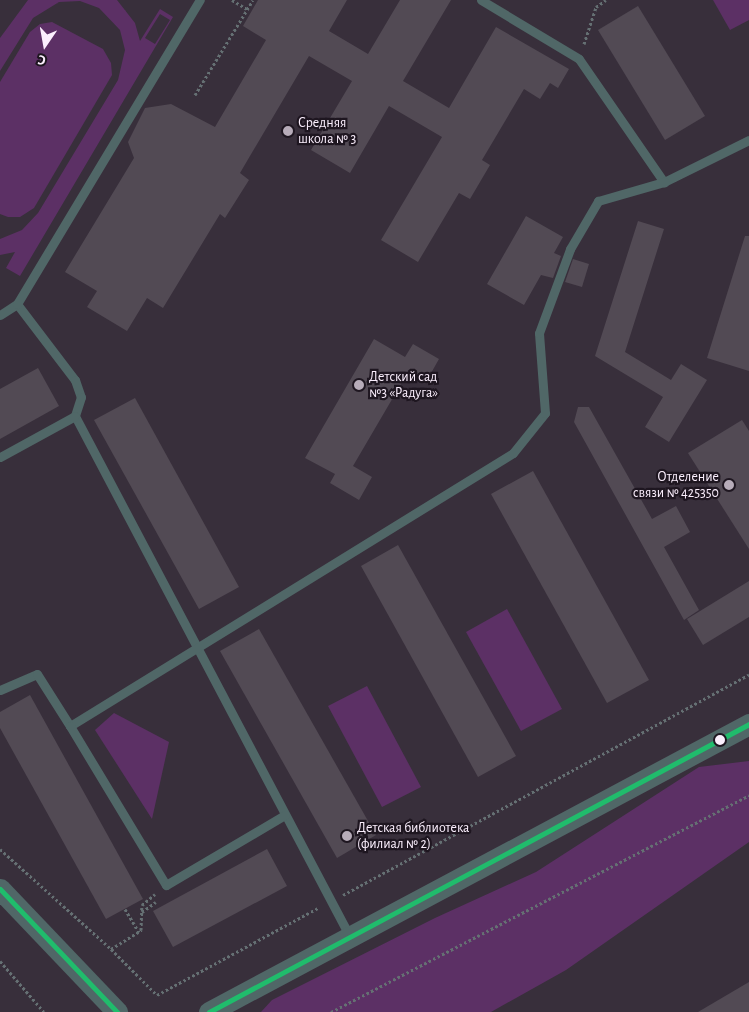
<!DOCTYPE html>
<meta charset="utf-8">
<style>
body{margin:0}
#map{position:relative;width:749px;height:1012px;overflow:hidden;background:#382f3b;font-family:"Alegreya Sans",sans-serif}
div>[style]{position:absolute}
.green>*{inset:0;background:#5c3065}
.building>*{inset:0;background:#524a54}
.path>*{height:3px;margin-top:-1.5px;transform-origin:0;background:repeating-linear-gradient(90deg,#657073 0 2.5px,transparent 0 5px)}
.service>*{height:9px;margin:-4.5px;padding:0 4.5px;transform-origin:4.5px;border-radius:4.5px;background:#506767}
.tertiary>*{height:21px;margin:-10.5px;padding:0 10.5px;transform-origin:10.5px;border-radius:10.5px;background:#506767}
.bus-1>*{height:5px;margin:-2.5px;padding:0 2.5px;transform-origin:2.5px;border-radius:2.5px;background:#20bc6c}
.dots>*{width:14px;height:14px;translate:-50% -50%;box-sizing:border-box;border:2px solid #1e1620;border-radius:50%}
span{translate:-50% -50%;white-space:nowrap;text-align:center;line-height:1.15;-webkit-text-stroke:4.5px #1e1620;paint-order:stroke}
.poi-label{font-size:14px;color:#fbeffd}
.left{translate:0 -50%;text-align:left}
.right{translate:-100% -50%;text-align:right}
.north{position:absolute;left:20px;top:20px;width:50px;height:50px;-webkit-text-stroke:4px #1e1620;paint-order:stroke;rotate:192deg;font-size:14px;font-weight:700;line-height:20px;text-align:center;color:#fbeffd}
.north::after{content:'';display:block;margin:auto;width:18px;height:22px;background:#fbeffd;clip-path:polygon(50% 0,100% 100%,50% 72%,0 100%)}
</style>
<div id="map">
<div class="green">
<i style="clip-path:polygon(evenodd,28px 0,117px 0,135px 23px,140px 41px,160px 9px,173px 17px,20px 276px,6px 268px,15px 252px,0 255px,0 239px,22px 230px,38px 213px,118px 80px,125px 50px,120px 30px,99px 8px,80px 1px,59px 2px,33px 18px,0 71px,0 38px,28px 0,160px 14px,170px 20px,155px 44px,145px 38px,160px 14px)"></i>
<i style="clip-path:polygon(713px 0,749px 0,749px 20px,730px 30px)"></i>
<i style="clip-path:polygon(52px 22px,103px 49px,111px 63px,112px 75px,34px 208px,20px 217px,8px 217px,0 214px,0 82px,30px 32px,40px 24px)"></i>
<i style="clip-path:polygon(507px 609px,562px 709px,521px 731px,466px 632px)"></i>
<i style="clip-path:polygon(367px 686px,421px 787px,382px 807px,328px 706px)"></i>
<i style="clip-path:polygon(114px 713px,169px 742px,152px 819px,95px 730px)"></i>
<i style="clip-path:polygon(749px 761px,749px 842px,566px 970px,491px 1012px,261px 1012px,272px 1000px,435px 918px,536px 872px,699px 767px)"></i>
</div>
<div class="building">
<i style="clip-path:polygon(258px 0,347px 0,329px 31px,368px 54px,400px 0,451px 0,403px 81px,449px 108px,496px 27px,569px 69px,558px 88px,550px 83px,540px 99px,524px 89px,482px 160px,490px 165px,470px 199px,459px 193px,418px 262px,381px 240px,442px 137px,389px 106px,350px 173px,311px 150px,352px 81px,309px 56px,240px 173px,249px 180px,225px 218px,220px 214px,163px 308px,147px 298px,127px 331px,87px 307px,97px 291px,65px 272px,134px 158px,128px 142px,145px 108px,171px 104px,215px 127px,266px 40px,243px 26px)"></i>
<i style="clip-path:polygon(638px 6px,705px 116px,665px 140px,598px 30px)"></i>
<i style="clip-path:polygon(526px 216px,563px 237px,554px 253px,561px 256px,553px 278px,541px 275px,524px 305px,487px 284px)"></i>
<i style="clip-path:polygon(638px 221px,664px 229px,625px 352px,671px 380px,681px 364px,707px 380px,669px 442px,645px 427px,663px 397px,595px 356px)"></i>
<i style="clip-path:polygon(745px 236px,749px 236px,749px 371px,707px 358px)"></i>
<i style="clip-path:polygon(573px 259px,589px 264px,582px 287px,565px 282px)"></i>
<i style="clip-path:polygon(374px 339px,405px 357px,413px 344px,439px 359px,426px 382px,408px 372px,353px 466px,372px 477px,359px 500px,330px 483px,335px 474px,305px 458px)"></i>
<i style="clip-path:polygon(38px 368px,59px 406px,0 439px,0 389px)"></i>
<i style="clip-path:polygon(135px 398px,239px 587px,199px 609px,94px 420px)"></i>
<i style="clip-path:polygon(578px 407px,589px 407px,652px 519px,676px 506px,690px 532px,664px 547px,699px 610px,684px 620px,574px 422px)"></i>
<i style="clip-path:polygon(742px 420px,749px 431px,749px 549px,688px 453px)"></i>
<i style="clip-path:polygon(533px 471px,649px 680px,607px 703px,491px 494px)"></i>
<i style="clip-path:polygon(398px 545px,516px 756px,478px 777px,361px 566px)"></i>
<i style="clip-path:polygon(749px 581px,749px 617px,703px 645px,687px 619px)"></i>
<i style="clip-path:polygon(259px 629px,376px 835px,337px 858px,220px 651px)"></i>
<i style="clip-path:polygon(30px 695px,143px 899px,106px 919px,0 728px,0 712px)"></i>
<i style="clip-path:polygon(267px 849px,287px 886px,173px 947px,153px 911px)"></i>
<i style="clip-path:polygon(749px 982px,749px 1012px,698px 1012px)"></i>
</div>
<div class="path">
<i style="left:232px;top:0;width:17px;rotate:31deg"></i>
<i style="left:584px;top:44px;width:39px;rotate:-72deg"></i>
<i style="left:596px;top:7px;width:12px;rotate:-35deg"></i>
<i style="left:195px;top:95px;width:111px;rotate:-58.6deg"></i>
<i style="left:0;top:849px;width:149px;rotate:42deg"></i>
<i style="left:111px;top:949px;width:65px;rotate:45deg"></i>
<i style="left:157px;top:995px;width:183px;rotate:-28.4deg"></i>
<i style="left:343px;top:895px;width:462px;rotate:-28.5deg"></i>
<i style="left:125px;top:909px;width:27px;rotate:59deg"></i>
<i style="left:142px;top:912px;width:17px;rotate:-36deg"></i>
<i style="left:111px;top:949px;width:36px;rotate:-32deg"></i>
<i style="left:141px;top:930px;width:25px;rotate:-88deg"></i>
<i style="left:142px;top:905px;width:17px;rotate:-40deg"></i>
<i style="left:0;top:961px;width:67px;rotate:49.2deg"></i>
<i style="left:331px;top:1012px;width:471px;rotate:-27.4deg"></i>
</div>
<div class="service">
<i style="left:481px;top:0;width:114px;rotate:31deg"></i>
<i style="left:579px;top:59px;width:150px;rotate:55.4deg"></i>
<i style="left:664px;top:182px;width:95px;rotate:-26.3deg"></i>
<i style="left:17px;top:304px;width:96px;rotate:52.7deg"></i>
<i style="left:75px;top:380px;width:18px;rotate:71deg"></i>
<i style="left:81px;top:397px;width:20px;rotate:108deg"></i>
<i style="left:75px;top:416px;width:589px;rotate:62.17deg"></i>
<i style="left:0;top:315px;width:20px;rotate:-33deg"></i>
<i style="left:17px;top:304px;width:355px;rotate:-59deg"></i>
<i style="left:0;top:457px;width:85px;rotate:-28.7deg"></i>
<i style="left:0;top:690px;width:40px;rotate:-23.4deg"></i>
<i style="left:37px;top:674px;width:62px;rotate:57.6deg"></i>
<i style="left:70px;top:726px;width:520px;rotate:-31.64deg"></i>
<i style="left:513px;top:453px;width:51px;rotate:-51.3deg"></i>
<i style="left:545px;top:413px;width:80px;rotate:-94.3deg"></i>
<i style="left:539px;top:333px;width:90px;rotate:-69.7deg"></i>
<i style="left:570px;top:249px;width:56px;rotate:-59.7deg"></i>
<i style="left:598px;top:201px;width:69px;rotate:-16.1deg"></i>
<i style="left:70px;top:726px;width:186px;rotate:58.9deg"></i>
<i style="left:166px;top:885px;width:138px;rotate:-30.5deg"></i>
</div>
<div class="tertiary">
<i style="left:0;top:889px;width:170px;rotate:46.4deg"></i>
<i style="left:209px;top:1012px;width:612px;rotate:-28.07deg"></i>
</div>
<div class="bus-1">
<i style="left:0;top:889px;width:170px;rotate:46.4deg"></i>
<i style="left:209px;top:1012px;width:612px;rotate:-28.07deg"></i>
</div>
<div class="dots">
<i style="left:288px;top:131px;background:#b7acb9"></i>
<i style="left:359px;top:385px;background:#b7acb9"></i>
<i style="left:729px;top:485px;background:#b7acb9"></i>
<i style="left:720px;top:740px;background:#fbeffd"></i>
<i style="left:347px;top:836px;background:#b7acb9"></i>
</div>
<div class="poi-label">
<span class="left" style="left:298px;top:131px">Средняя<br>школа № 3</span>
<span class="left" style="left:369px;top:385px">Детский сад<br>№3 «Радуга»</span>
<span class="right" style="left:719px;top:485px">Отделение<br>связи № 425350</span>
<span class="left" style="left:357px;top:836px">Детская библиотека<br>(филиал № 2)</span>
</div>
<div class="north">С</div>
</div>
